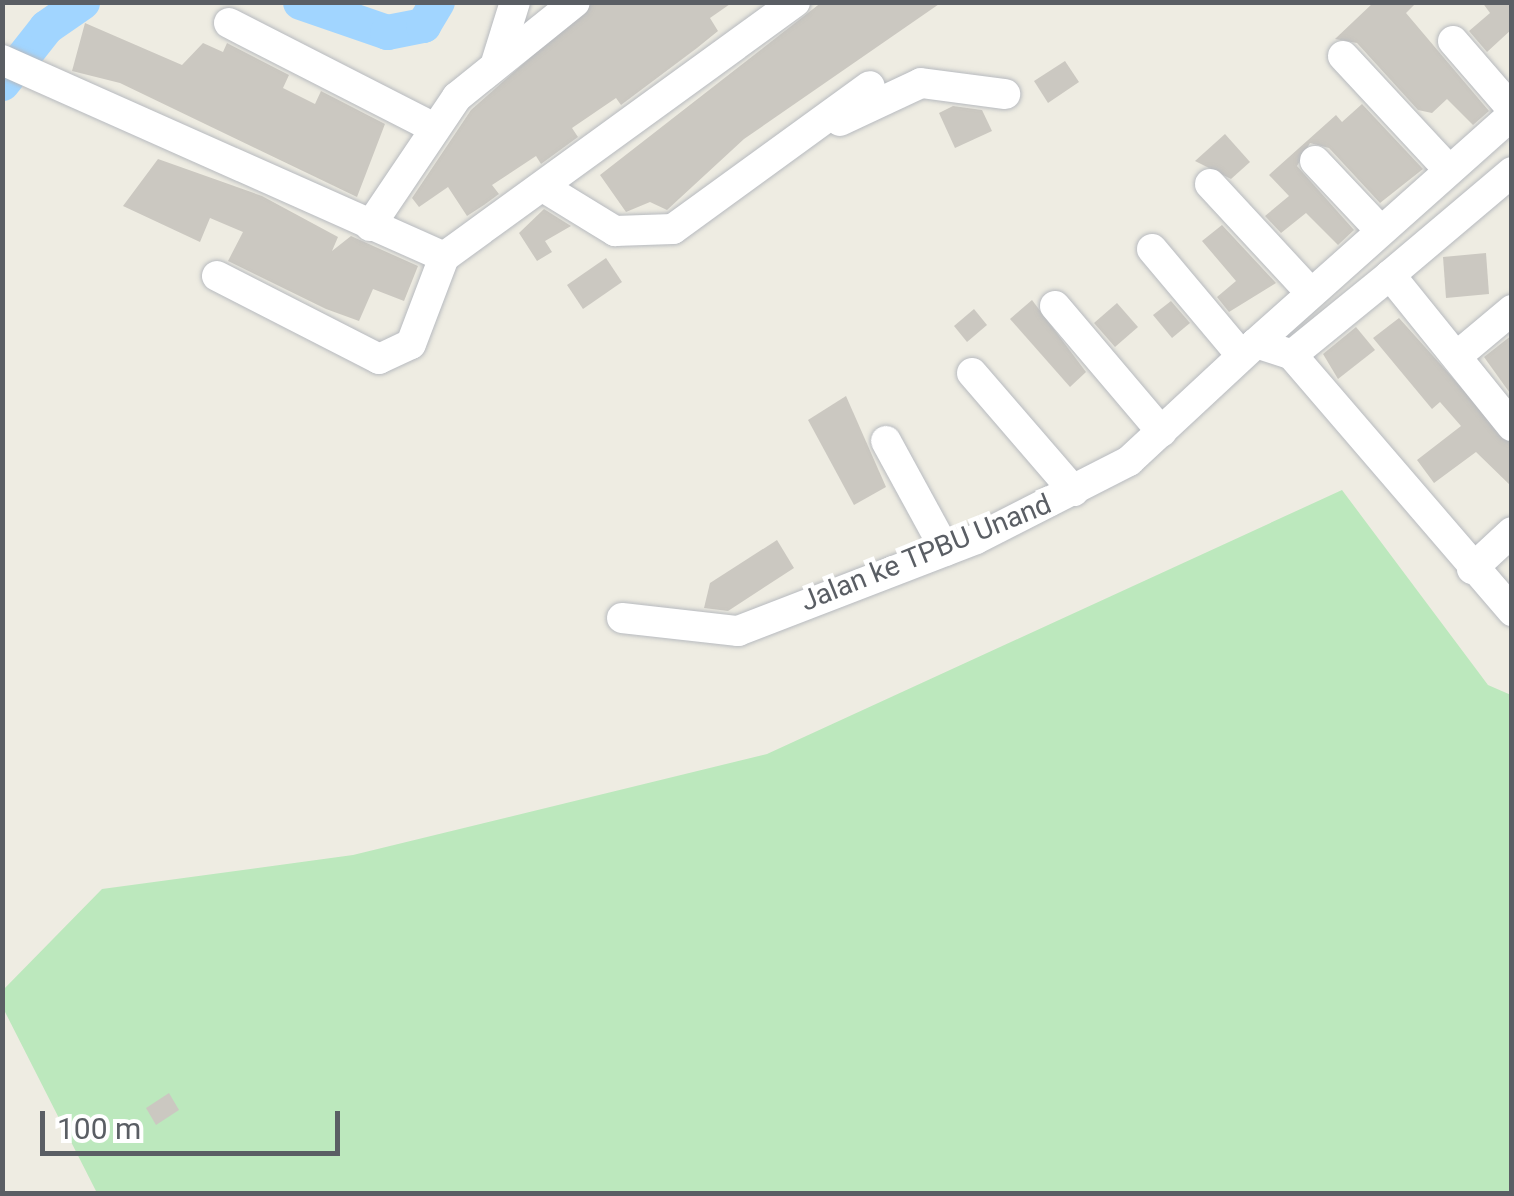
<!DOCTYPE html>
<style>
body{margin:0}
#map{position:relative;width:1514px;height:1196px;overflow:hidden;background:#eeece2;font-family:Roboto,sans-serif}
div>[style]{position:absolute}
.green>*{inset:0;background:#bce8bd}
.river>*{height:35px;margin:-17.5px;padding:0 17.5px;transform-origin:17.5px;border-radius:17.5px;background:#a1d5ff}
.building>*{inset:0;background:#cbc8c1}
.roads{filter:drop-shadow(0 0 2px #b7babf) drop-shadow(0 0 2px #b7babf)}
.minor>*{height:30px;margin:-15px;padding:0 15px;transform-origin:15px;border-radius:15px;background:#fff}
span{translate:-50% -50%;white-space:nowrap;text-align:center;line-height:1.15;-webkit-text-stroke:9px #fff;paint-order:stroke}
.street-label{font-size:28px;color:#5a5e64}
.frame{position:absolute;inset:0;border:5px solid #5a5e64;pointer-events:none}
.scale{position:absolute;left:40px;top:1111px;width:300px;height:45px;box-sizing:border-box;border:5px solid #5a5e64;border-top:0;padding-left:12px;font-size:30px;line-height:35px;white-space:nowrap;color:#5a5e64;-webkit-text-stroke:8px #fff;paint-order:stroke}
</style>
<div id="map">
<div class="green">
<i style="clip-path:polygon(1342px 490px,1488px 685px,1511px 695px,1511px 1193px,97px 1193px,3px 1008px,3px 990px,102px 889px,353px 855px,767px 754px)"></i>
</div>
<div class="river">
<i style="left:300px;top:2px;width:92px;rotate:19deg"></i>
<i style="left:387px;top:32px;width:37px;rotate:-11deg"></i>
<i style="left:423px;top:25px;width:27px;rotate:-59deg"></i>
<i style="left:2px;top:83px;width:71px;rotate:-51.8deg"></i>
<i style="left:46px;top:27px;width:44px;rotate:-34.8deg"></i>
</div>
<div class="building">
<i style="clip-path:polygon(593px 2px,733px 2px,710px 18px,718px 31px,697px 48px,621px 105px,616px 98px,572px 128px,578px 137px,541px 164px,536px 156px,492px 185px,499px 194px,484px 205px,467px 216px,448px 187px,419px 207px,412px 198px,471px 110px)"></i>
<i style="clip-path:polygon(822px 2px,942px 2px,744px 139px,667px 210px,650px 202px,626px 212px,600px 175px)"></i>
<i style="clip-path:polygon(1374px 2px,1417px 2px,1406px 13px,1489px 111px,1473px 125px,1447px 99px,1432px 113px,1418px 110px,1357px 43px,1335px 39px)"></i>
<i style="clip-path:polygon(1482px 2px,1512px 2px,1512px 29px,1487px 52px,1469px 31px,1490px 13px)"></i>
<i style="clip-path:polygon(85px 23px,182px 65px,203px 43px,223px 52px,227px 43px,289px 75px,283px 88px,315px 104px,321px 91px,385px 124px,357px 197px,120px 83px,72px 71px)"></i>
<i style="clip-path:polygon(1065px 61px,1079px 82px,1048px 103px,1034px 81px)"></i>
<i style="clip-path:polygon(1362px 104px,1423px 169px,1380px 203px,1329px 148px,1310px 143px,1297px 166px,1354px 230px,1338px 245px,1306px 213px,1281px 233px,1265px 216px,1289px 196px,1269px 175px,1336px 115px,1342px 122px)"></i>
<i style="clip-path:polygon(953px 106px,982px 110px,992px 131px,955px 148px,939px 113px)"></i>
<i style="clip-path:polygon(1225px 134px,1250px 162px,1231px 179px,1195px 161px)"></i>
<i style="clip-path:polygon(158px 159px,262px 196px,338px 237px,332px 251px,351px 236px,418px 266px,404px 301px,373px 289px,359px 321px,326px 309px,228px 261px,243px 232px,210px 218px,200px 242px,123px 206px)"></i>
<i style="clip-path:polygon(544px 209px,571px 226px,545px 241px,552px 252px,537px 261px,519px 233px)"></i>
<i style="clip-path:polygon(1222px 225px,1276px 283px,1229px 312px,1217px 297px,1236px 281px,1202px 241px)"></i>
<i style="clip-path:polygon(1486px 253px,1489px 294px,1446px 298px,1443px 257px)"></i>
<i style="clip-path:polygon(606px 258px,622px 282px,583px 309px,567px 285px)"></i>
<i style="clip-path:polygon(1032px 300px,1086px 372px,1070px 387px,1010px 319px)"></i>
<i style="clip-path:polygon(1171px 301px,1190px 323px,1172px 338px,1153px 315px)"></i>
<i style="clip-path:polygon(1117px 303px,1138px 327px,1115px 347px,1094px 323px)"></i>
<i style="clip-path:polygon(974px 309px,987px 325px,967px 342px,954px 326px)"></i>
<i style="clip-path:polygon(1399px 318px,1512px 444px,1512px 487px,1476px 452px,1434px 483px,1417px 460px,1461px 426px,1440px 402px,1432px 409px,1373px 338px)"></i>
<i style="clip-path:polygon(1356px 327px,1375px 350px,1338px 379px,1323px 354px)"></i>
<i style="clip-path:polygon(1512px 335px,1512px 396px,1484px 357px)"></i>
<i style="clip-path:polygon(846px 396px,886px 487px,854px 505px,808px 420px)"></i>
<i style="clip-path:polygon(777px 540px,794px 568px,728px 611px,704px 608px,710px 583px)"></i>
<i style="clip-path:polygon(169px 1093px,179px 1110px,156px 1125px,146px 1108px)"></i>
</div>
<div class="roads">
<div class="minor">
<i style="left:229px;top:23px;width:226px;rotate:27.1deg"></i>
<i style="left:1453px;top:41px;width:90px;rotate:49.1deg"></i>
<i style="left:1343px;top:56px;width:154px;rotate:47.1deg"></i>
<i style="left:2px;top:60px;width:484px;rotate:24deg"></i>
<i style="left:444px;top:257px;width:434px;rotate:-36deg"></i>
<i style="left:496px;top:63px;width:64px;rotate:-72.7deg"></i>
<i style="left:840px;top:121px;width:89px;rotate:-25.1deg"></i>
<i style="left:921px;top:83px;width:85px;rotate:7.5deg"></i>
<i style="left:1315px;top:161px;width:95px;rotate:46.7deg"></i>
<i style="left:1512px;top:172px;width:160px;rotate:139.8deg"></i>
<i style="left:1390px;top:275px;width:194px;rotate:51.1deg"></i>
<i style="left:1210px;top:184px;width:146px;rotate:47.2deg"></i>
<i style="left:548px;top:190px;width:79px;rotate:31.5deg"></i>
<i style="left:615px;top:231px;width:58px;rotate:-2deg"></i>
<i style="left:673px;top:229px;width:243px;rotate:-36deg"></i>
<i style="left:370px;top:226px;width:156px;rotate:-56deg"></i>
<i style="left:457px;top:97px;width:151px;rotate:-38.8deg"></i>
<i style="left:1152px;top:249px;width:138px;rotate:50deg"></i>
<i style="left:217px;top:276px;width:182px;rotate:27.1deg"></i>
<i style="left:379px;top:359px;width:35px;rotate:-25deg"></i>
<i style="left:411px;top:344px;width:93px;rotate:-69.2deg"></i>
<i style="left:1055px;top:306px;width:165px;rotate:49.7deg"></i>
<i style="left:1256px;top:343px;width:343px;rotate:-41.7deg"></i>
<i style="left:1292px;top:355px;width:338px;rotate:49.3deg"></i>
<i style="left:1457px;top:356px;width:72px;rotate:-39.9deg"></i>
<i style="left:972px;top:373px;width:156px;rotate:49.2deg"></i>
<i style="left:886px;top:441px;width:125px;rotate:61.4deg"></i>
<i style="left:1472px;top:569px;width:54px;rotate:-42.8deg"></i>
<i style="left:622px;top:618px;width:117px;rotate:6.4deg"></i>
<i style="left:738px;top:631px;width:255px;rotate:-21.1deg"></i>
<i style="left:976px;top:539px;width:172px;rotate:-27deg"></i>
<i style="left:1129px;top:461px;width:173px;rotate:-42.9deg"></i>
<i style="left:1256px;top:343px;width:38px;rotate:18deg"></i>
<i style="left:1292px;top:355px;width:127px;rotate:-39.2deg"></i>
</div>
</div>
<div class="street-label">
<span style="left:926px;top:553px;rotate:-22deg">Jalan ke TPBU Unand</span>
</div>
<div class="frame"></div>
<div class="scale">100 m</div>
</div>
